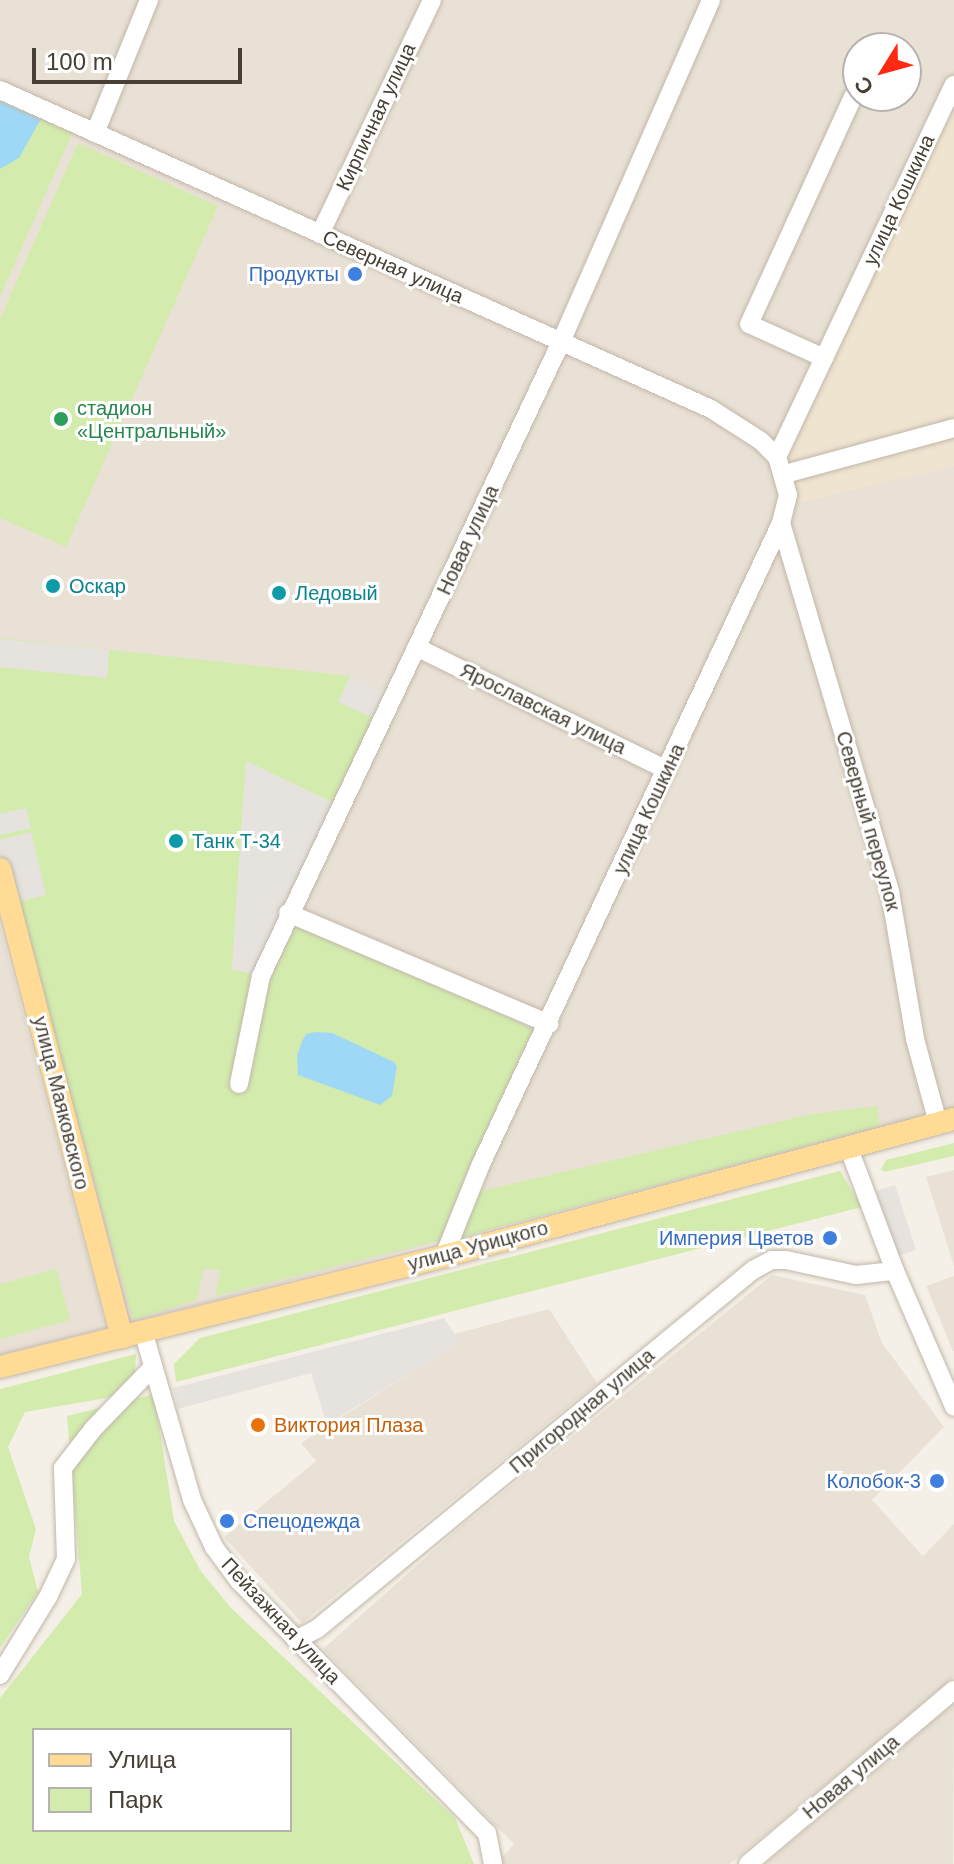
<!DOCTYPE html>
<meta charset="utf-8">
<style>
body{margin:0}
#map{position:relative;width:954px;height:1864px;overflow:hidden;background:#f5f0e7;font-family:Helvetica,sans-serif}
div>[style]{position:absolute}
.residential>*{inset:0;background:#e9e1d5}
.education>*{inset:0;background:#efe4d0}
.green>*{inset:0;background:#d3ecad}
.parking>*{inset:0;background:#e6e3df}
.water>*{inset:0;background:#9fd8f6}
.roads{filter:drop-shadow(0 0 2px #c1b7a9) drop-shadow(0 0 2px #c1b7a9)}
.minor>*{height:18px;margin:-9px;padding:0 9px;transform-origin:9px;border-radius:9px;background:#fff}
.major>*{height:22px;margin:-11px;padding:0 11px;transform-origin:11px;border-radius:11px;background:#ffdb96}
.dots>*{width:22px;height:22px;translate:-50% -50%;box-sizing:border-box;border:4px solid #fff;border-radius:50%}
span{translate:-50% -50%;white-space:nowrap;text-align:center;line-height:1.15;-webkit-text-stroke:6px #fff;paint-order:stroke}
.street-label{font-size:20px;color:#494035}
.shop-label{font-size:20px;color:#366cbe}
.right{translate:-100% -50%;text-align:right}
.left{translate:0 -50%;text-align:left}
.leisure-label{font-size:20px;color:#27864d}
.culture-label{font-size:20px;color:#0d838f}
.food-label{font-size:20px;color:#c56008}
.legend{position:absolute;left:32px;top:1728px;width:260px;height:104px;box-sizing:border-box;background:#fff;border:2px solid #b6b3ae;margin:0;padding:10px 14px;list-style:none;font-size:24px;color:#494035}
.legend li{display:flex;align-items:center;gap:16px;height:40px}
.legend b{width:40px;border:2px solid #b6b3ae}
.north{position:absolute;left:842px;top:32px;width:80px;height:80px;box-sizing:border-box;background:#fff;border:2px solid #b6b3ae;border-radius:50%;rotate:233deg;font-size:22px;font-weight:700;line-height:32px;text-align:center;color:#494035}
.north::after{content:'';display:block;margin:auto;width:28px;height:36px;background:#ff2914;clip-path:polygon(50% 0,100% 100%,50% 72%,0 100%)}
.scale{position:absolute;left:32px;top:48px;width:210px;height:36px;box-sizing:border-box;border:4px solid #494035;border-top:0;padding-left:10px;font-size:24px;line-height:28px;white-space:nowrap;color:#494035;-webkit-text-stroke:6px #fff;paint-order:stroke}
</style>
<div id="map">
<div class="residential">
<i style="clip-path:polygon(evenodd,0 0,954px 0,954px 1109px,123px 1324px,0 862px,0 0,858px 48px,906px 48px,906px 96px,858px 96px,858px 48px)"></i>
<i style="clip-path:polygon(0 925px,106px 1328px,0 1355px)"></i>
<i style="clip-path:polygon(954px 1170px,954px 1266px,926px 1177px)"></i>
<i style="clip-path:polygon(772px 1275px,865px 1295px,882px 1343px,944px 1427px,872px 1500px,923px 1556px,954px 1524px,954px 1677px,730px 1864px,502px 1864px,502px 1858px,514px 1844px,323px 1649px,453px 1533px)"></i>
<i style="clip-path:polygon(954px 1276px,954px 1351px,953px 1351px,926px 1286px)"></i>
<i style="clip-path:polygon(549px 1309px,597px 1383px,302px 1623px,224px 1537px,316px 1461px,301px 1443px,459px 1342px,454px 1334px)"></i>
<i style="clip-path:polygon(954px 1703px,953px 1864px,765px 1864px)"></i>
</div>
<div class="education">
<i style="clip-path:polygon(954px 104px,954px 466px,798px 503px,786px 453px)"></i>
</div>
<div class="green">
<i style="clip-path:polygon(0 95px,74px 129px,0 297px)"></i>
<i style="clip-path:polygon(78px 143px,218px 206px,66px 547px,0 518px,0 319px)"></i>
<i style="clip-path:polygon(0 638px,350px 676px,338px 702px,381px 722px,342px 807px,246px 762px,232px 969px,261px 976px,291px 917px,533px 1029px,457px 1194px,442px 1240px,215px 1296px,221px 1270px,203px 1269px,197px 1300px,133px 1320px,0 840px)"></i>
<i style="clip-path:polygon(878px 1106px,879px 1126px,462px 1237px,477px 1192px,812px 1114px)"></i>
<i style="clip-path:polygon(954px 1143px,954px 1156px,884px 1172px,881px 1169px,886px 1160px)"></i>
<i style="clip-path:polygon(840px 1171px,862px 1207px,176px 1382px,174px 1364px,200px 1338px)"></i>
<i style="clip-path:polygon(56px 1269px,70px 1320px,0 1339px,0 1284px)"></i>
<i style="clip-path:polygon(136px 1354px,135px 1375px,118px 1396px,25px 1412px,8px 1447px,36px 1529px,29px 1557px,38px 1592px,0 1648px,0 1389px)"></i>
<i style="clip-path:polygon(evenodd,154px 1394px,174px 1521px,200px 1570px,231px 1608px,455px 1818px,474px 1864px,0 1864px,0 1698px,82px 1594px,67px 1416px,154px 1394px,34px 1730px,290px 1730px,290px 1830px,34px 1830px,34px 1730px)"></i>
</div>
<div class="parking">
<i style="clip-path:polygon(0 639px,109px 650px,107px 678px,0 667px)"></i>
<i style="clip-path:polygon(351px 676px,393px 696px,381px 721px,339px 701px)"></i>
<i style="clip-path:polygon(246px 761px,342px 807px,261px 976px,232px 969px)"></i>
<i style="clip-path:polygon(26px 808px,31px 828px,0 835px,0 814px)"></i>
<i style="clip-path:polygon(31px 832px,46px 895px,9px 904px,0 869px,0 840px)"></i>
<i style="clip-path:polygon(895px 1185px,916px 1250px,897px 1256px,876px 1191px)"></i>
<i style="clip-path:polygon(444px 1318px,460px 1342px,327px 1425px,311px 1373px,178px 1409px,173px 1388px)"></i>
</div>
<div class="water">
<i style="clip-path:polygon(0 101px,41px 119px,19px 158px,0 169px)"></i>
<i style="clip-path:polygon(316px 1032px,332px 1033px,394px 1062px,397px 1067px,392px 1096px,380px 1105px,298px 1075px,297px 1056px,302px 1041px,306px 1034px)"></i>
</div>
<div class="roads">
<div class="minor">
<i style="left:0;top:90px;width:779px;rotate:24.16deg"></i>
<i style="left:711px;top:409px;width:59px;rotate:32.6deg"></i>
<i style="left:761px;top:441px;width:23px;rotate:45deg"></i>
<i style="left:95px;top:133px;width:144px;rotate:-67.9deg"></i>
<i style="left:320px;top:234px;width:259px;rotate:-64.4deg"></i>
<i style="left:824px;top:358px;width:82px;rotate:-155.6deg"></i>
<i style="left:749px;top:324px;width:250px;rotate:-65.4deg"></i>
<i style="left:785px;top:474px;width:175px;rotate:-15.2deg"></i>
<i style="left:781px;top:523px;width:385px;rotate:73.5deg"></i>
<i style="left:890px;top:892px;width:149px;rotate:80.3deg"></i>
<i style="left:915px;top:1039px;width:87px;rotate:74.7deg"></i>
<i style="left:418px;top:648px;width:277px;rotate:26.1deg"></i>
<i style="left:288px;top:913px;width:284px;rotate:23deg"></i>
<i style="left:239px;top:1084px;width:110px;rotate:-78.5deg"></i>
<i style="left:261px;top:976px;width:701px;rotate:-64.68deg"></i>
<i style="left:561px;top:342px;width:373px;rotate:-66.3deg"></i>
<i style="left:848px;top:1146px;width:134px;rotate:69.4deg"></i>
<i style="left:895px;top:1271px;width:148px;rotate:66.5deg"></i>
<i style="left:444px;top:1256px;width:99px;rotate:-68.1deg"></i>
<i style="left:481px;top:1164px;width:708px;rotate:-64.92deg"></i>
<i style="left:781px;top:523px;width:29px;rotate:-76deg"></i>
<i style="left:788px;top:495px;width:40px;rotate:-106deg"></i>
<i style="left:777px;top:457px;width:412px;rotate:-64.6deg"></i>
<i style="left:143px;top:1331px;width:176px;rotate:73.8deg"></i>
<i style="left:192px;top:1500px;width:52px;rotate:64.9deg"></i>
<i style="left:214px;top:1547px;width:42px;rotate:53.7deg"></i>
<i style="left:239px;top:1581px;width:354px;rotate:45.5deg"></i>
<i style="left:487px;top:1833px;width:32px;rotate:79deg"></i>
<i style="left:296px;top:1640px;width:24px;rotate:-28deg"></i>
<i style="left:317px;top:1629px;width:565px;rotate:-39.47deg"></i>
<i style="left:753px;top:1270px;width:21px;rotate:-28deg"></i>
<i style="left:772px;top:1260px;width:14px"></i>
<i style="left:786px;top:1260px;width:72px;rotate:12.1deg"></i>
<i style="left:856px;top:1275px;width:39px;rotate:-6deg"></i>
<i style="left:0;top:1675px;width:92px;rotate:-58.4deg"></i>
<i style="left:48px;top:1597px;width:42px;rotate:-64.7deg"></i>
<i style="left:66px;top:1559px;width:91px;rotate:-91.9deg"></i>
<i style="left:63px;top:1468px;width:49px;rotate:-52.4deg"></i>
<i style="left:93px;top:1429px;width:85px;rotate:-46deg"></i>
<i style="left:748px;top:1864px;width:270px;rotate:-40.2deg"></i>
</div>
<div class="major">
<i style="left:0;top:869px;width:484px;rotate:75.4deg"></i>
<i style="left:0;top:1367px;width:458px;rotate:-14deg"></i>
<i style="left:444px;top:1256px;width:528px;rotate:-15.04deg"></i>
</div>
</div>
<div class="dots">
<i style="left:355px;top:274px;background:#3f7fe0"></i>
<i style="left:61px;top:419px;background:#2e9e5b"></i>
<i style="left:53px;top:586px;background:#0f9aa8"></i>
<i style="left:279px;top:593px;background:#0f9aa8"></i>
<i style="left:176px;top:841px;background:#0f9aa8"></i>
<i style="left:830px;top:1238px;background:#3f7fe0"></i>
<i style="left:258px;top:1425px;background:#e8710a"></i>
<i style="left:937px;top:1481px;background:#3f7fe0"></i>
<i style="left:227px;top:1521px;background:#3f7fe0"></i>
</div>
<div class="street-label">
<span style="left:376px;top:117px;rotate:-65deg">Кирпичная улица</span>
<span style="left:899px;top:200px;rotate:-65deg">улица Кошкина</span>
<span style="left:393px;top:267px;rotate:24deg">Северная улица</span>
<span style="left:468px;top:540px;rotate:-65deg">Новая улица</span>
<span style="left:543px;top:709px;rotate:26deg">Ярославская улица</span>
<span style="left:649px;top:809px;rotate:-65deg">улица Кошкина</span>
<span style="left:868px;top:821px;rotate:74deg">Северный переулок</span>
<span style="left:61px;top:1103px;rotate:76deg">улица Маяковского</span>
<span style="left:478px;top:1246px;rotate:-15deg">улица Урицкого</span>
<span style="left:582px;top:1411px;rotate:-40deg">Пригородная улица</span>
<span style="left:281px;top:1621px;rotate:47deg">Пейзажная улица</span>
<span style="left:851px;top:1777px;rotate:-40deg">Новая улица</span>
</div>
<div class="shop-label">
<span class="right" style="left:339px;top:274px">Продукты</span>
<span class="right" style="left:814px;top:1238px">Империя Цветов</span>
<span class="right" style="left:921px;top:1481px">Колобок-3</span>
<span class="left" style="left:243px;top:1521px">Спецодежда</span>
</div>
<div class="leisure-label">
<span class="left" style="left:77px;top:420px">стадион<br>«Центральный»</span>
</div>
<div class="culture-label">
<span class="left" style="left:69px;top:586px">Оскар</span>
<span class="left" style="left:295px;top:593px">Ледовый</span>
<span class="left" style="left:192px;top:841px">Танк Т-34</span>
</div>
<div class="food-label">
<span class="left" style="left:274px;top:1425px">Виктория Плаза</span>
</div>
<ul class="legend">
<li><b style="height:10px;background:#ffdb96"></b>Улица</li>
<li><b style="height:22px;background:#d3ecad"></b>Парк</li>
</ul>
<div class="north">С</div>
<div class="scale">100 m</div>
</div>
